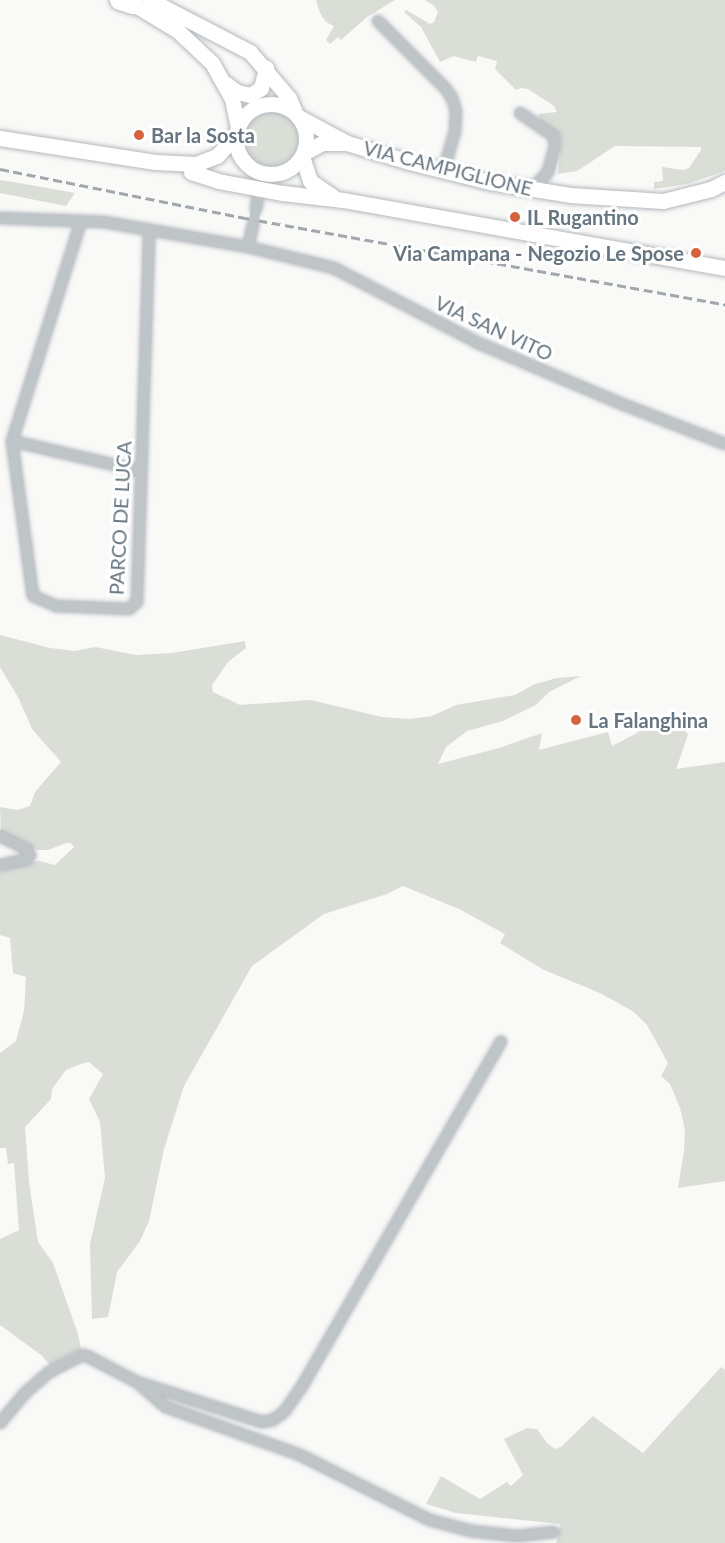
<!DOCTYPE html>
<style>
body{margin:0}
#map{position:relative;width:725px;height:1543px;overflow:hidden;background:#f9f9f8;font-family:Lato,sans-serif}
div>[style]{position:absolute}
.green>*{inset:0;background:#daded7}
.round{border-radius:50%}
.roads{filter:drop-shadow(0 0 2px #b4b9be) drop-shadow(0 0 2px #b4b9be)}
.street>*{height:10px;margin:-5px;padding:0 5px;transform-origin:5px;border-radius:5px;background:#bfc4c7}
.secondary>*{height:15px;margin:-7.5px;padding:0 7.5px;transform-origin:7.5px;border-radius:7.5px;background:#fff}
.secondary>.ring{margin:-7.5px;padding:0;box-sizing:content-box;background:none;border:15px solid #fff;border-radius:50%}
.highway>*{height:20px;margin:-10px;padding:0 10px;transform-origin:10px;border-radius:10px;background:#fff}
.rail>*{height:3px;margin-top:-1.5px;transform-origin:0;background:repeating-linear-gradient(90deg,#a1a8ad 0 9px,transparent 0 13.5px)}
.street-bridge>*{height:10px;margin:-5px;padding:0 5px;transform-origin:5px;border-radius:5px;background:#bfc4c7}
.dots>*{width:16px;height:16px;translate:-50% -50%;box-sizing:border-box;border:3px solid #fff;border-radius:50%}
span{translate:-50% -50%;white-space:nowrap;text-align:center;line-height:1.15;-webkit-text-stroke:6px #fff;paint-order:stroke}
.poi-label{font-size:20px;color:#667580;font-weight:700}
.left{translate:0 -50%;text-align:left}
.right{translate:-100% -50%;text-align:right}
.street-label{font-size:20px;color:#667580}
</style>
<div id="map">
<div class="green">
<i style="clip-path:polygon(316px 0,395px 0,367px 17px,341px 40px,338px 37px,330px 44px,326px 40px,334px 26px,326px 22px,320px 13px)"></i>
<i style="clip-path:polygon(425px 0,725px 0,725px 171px,687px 184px,654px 189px,654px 182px,663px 181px,662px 167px,683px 170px,689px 168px,701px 150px,701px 147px,615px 146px,577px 171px,558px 174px,561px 143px,556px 133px,542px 123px,538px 114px,557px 112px,554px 106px,528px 89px,521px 88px,516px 90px,495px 69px,497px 61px,478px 56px,476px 62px,454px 56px,440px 62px,421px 27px,404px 12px,406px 10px,430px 24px,434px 22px,438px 12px,434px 6px)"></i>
<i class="round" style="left:241px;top:109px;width:60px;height:60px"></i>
<i style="clip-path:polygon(0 180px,19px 183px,75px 193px,66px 206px,0 193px)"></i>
<i style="clip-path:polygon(0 635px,50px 648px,75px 651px,95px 647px,136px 655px,172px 653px,245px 641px,246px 648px,228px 662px,212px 685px,213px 692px,240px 705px,311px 700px,382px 717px,409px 719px,432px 716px,456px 705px,515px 695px,535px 684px,557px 678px,581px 676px,549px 692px,536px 705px,503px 721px,467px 731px,446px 747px,438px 764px,499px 748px,542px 733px,539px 750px,608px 732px,612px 746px,639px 732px,639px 726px,652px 721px,672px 719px,685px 721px,684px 728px,688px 735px,676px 769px,725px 762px,725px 1181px,678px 1188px,684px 1151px,685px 1130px,680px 1108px,670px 1084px,661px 1076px,668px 1063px,647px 1025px,634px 1012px,602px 994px,542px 969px,500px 943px,505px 934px,459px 909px,403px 886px,387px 894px,324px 914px,252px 966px,184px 1086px,164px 1149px,149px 1221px,140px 1241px,117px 1272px,108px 1317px,92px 1319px,90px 1244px,105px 1178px,100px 1122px,89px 1099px,103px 1074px,89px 1062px,81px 1064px,66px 1070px,52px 1089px,51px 1099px,25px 1127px,29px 1182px,38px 1242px,53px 1263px,78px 1334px,81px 1349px,50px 1365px,41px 1355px,0 1325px,0 1239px,19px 1230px,14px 1163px,8px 1164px,6px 1148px,0 1148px,0 1053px,16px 1041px,24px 1011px,26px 977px,13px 973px,10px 938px,0 935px,0 867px,39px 861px,55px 865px,74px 847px,71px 843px,66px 843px,48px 850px,37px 850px,1px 834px,0 807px,18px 810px,30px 806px,35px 792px,61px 762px,32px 729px,18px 697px,0 667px)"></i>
<i style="clip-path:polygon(721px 1367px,725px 1370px,725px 1543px,556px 1543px,560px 1524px,456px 1513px,426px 1504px,441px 1476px,480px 1499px,507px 1482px,511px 1486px,523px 1475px,504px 1439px,527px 1428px,537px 1429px,547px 1443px,555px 1449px,561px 1447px,593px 1416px,643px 1453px)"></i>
</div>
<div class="roads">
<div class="street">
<i style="left:378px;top:21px;width:96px;rotate:45deg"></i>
<i style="left:446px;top:89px;width:11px;rotate:56deg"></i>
<i style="left:452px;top:98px;width:14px;rotate:73deg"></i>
<i style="left:456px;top:111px;width:20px;rotate:93deg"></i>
<i style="left:455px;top:131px;width:41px;rotate:105.8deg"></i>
<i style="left:520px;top:113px;width:41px;rotate:34.1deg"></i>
<i style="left:554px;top:136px;width:10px;rotate:84deg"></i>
<i style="left:555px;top:146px;width:27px;rotate:105deg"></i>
<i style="left:548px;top:172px;width:23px;rotate:133deg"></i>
<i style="left:256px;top:209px;width:20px;rotate:-81deg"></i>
<i style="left:0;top:218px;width:104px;rotate:2.2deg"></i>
<i style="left:104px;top:222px;width:146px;rotate:9.8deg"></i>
<i style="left:248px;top:247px;width:23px;rotate:-77deg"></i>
<i style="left:81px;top:221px;width:231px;rotate:107.4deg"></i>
<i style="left:12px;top:441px;width:156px;rotate:82.3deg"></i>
<i style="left:33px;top:596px;width:25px;rotate:23deg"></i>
<i style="left:56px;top:606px;width:73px;rotate:2.4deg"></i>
<i style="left:129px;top:609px;width:11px;rotate:-41deg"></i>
<i style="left:137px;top:602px;width:371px;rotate:-88.1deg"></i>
<i style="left:248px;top:247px;width:89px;rotate:13.7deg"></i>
<i style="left:334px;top:268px;width:160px;rotate:27.5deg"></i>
<i style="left:476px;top:342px;width:164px;rotate:23deg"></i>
<i style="left:627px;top:406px;width:105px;rotate:21.2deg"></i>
<i style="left:12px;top:441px;width:132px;rotate:13.1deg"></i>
<i style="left:0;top:836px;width:30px;rotate:26deg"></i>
<i style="left:27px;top:849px;width:7px;rotate:63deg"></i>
<i style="left:30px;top:855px;width:4px;rotate:117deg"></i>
<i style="left:28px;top:859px;width:29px;rotate:168deg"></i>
<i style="left:140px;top:1383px;width:128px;rotate:17.7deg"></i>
<i style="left:262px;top:1422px;width:11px;rotate:-10deg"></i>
<i style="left:273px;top:1420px;width:14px;rotate:-36deg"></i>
<i style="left:284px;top:1412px;width:29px;rotate:-55deg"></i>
<i style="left:301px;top:1388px;width:400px;rotate:-60deg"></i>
<i style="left:0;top:1423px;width:38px;rotate:-50deg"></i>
<i style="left:24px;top:1394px;width:33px;rotate:-41deg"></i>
<i style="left:49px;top:1372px;width:37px;rotate:-27deg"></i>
<i style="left:82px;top:1355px;width:5px;rotate:11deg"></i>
<i style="left:87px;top:1356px;width:56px;rotate:27.5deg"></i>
<i style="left:137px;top:1382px;width:38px;rotate:41deg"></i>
<i style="left:166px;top:1407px;width:142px;rotate:19.7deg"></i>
<i style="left:300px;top:1455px;width:145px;rotate:26.6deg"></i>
<i style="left:430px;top:1520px;width:42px;rotate:15deg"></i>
<i style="left:471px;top:1531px;width:46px;rotate:6.2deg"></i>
<i style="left:517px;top:1536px;width:37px;rotate:-6deg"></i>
</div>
<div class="secondary">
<i style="left:127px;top:0;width:60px;rotate:31.3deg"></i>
<i style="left:178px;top:31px;width:47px;rotate:43.3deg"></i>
<i style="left:212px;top:63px;width:41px;rotate:60.9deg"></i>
<i style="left:232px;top:99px;width:29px;rotate:78deg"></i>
<i style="left:150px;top:0;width:113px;rotate:27.5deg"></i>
<i style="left:250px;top:52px;width:60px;rotate:49.7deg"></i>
<i style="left:289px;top:98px;width:15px;rotate:67deg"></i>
<i style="left:225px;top:83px;width:15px;rotate:37deg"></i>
<i style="left:237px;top:92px;width:13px;rotate:13deg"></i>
<i style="left:250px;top:95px;width:13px;rotate:-32deg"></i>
<i style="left:261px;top:88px;width:21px;rotate:-76deg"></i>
<i class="ring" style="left:236px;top:104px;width:55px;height:55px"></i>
<i style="left:299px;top:117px;width:55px;rotate:28.4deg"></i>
<i style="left:347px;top:143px;width:65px;rotate:17deg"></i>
<i style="left:409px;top:162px;width:83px;rotate:13.9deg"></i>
<i style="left:490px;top:182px;width:81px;rotate:9.2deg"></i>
<i style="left:570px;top:195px;width:93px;rotate:3.7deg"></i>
<i style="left:663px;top:201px;width:49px;rotate:-14deg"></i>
<i style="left:711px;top:189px;width:16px;rotate:-27deg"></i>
<i style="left:0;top:138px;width:157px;rotate:8.8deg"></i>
<i style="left:155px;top:162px;width:41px;rotate:2.8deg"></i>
<i style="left:196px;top:164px;width:22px;rotate:-21deg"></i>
<i style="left:217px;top:156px;width:28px;rotate:-48deg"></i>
<i style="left:304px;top:153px;width:21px;rotate:-29deg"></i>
<i style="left:322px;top:143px;width:21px"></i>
<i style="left:302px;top:156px;width:26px;rotate:72deg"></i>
<i style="left:310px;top:181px;width:27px;rotate:34deg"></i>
<i style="left:191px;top:172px;width:28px;rotate:18deg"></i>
<i style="left:218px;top:181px;width:66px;rotate:10.5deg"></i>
<i style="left:283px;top:193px;width:60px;rotate:6.7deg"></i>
<i style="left:343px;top:200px;width:388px;rotate:10.1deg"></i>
</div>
<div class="highway">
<i style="left:120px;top:0;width:14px;rotate:17deg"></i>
</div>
</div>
<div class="rail">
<i style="left:0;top:169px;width:250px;rotate:11.3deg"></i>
<i style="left:245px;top:218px;width:488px;rotate:10.2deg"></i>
</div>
<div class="street-bridge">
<i style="left:253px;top:225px;width:16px;rotate:-79deg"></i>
</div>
<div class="dots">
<i style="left:139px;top:135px;background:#d4633d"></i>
<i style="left:515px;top:217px;background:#d4633d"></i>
<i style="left:696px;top:253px;background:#d4633d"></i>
<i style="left:576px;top:720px;background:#d4633d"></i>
</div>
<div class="poi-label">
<span class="left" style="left:151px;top:135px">Bar la Sosta</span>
<span class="left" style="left:527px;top:217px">IL Rugantino</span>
<span class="right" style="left:684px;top:253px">Via Campana - Negozio Le Spose</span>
<span class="left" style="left:588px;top:720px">La Falanghina</span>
</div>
<div class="street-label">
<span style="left:448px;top:168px;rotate:14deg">VIA CAMPIGLIONE</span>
<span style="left:494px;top:328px;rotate:25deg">VIA SAN VITO</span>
<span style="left:120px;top:518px;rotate:-87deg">PARCO DE LUCA</span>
</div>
</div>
